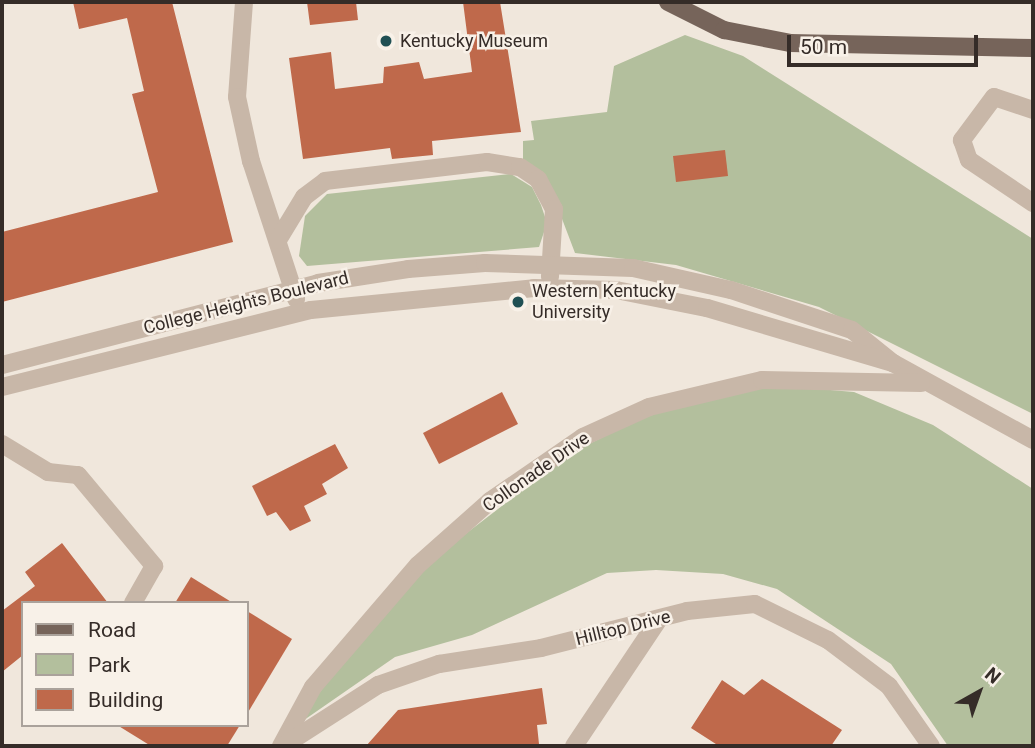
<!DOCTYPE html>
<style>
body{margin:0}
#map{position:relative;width:1035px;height:748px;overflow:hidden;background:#f0e7dc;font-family:Roboto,sans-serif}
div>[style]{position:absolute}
.green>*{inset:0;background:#b3bf9d}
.building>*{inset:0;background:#bf694b}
.minor>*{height:18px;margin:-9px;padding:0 9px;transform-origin:9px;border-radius:9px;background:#c8b7a8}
.major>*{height:18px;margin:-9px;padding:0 9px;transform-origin:9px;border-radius:9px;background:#76645a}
.dots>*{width:19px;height:19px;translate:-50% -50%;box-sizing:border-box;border:4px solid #f8f1e8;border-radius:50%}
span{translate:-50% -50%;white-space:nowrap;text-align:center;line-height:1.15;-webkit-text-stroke:5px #f8f1e8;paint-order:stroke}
.poi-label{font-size:18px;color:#352c28}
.left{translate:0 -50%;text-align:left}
.street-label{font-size:18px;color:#352c28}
.frame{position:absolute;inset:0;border:4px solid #352c28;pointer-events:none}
.legend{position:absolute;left:21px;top:601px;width:228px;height:126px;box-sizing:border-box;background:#f8f1e8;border:2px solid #aaa29b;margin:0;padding:9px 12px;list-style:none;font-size:21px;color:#352c28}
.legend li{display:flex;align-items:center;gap:14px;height:35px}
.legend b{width:35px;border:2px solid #aaa29b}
.north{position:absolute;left:944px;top:657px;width:70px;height:70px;-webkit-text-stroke:5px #f8f1e8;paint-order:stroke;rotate:40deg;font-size:19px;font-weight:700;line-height:28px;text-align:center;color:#352c28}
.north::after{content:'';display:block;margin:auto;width:24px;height:32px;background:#352c28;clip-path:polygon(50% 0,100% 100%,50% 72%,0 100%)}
.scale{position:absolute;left:787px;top:35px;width:191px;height:32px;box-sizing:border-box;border:4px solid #352c28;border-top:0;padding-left:9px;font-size:21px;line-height:24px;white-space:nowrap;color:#352c28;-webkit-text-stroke:5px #f8f1e8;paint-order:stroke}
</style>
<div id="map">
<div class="green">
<i style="clip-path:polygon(685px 35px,743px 56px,1033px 239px,1033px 414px,819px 307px,676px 265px,575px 253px,556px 203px,523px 162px,523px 141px,534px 140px,531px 121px,607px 112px,614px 66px)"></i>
<i style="clip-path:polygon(511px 174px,532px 187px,541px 205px,547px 223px,539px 247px,307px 266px,299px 256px,305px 216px,327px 194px)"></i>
<i style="clip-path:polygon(760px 384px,854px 392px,933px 425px,1033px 489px,1033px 746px,948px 746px,891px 664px,777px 589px,723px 574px,656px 570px,607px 573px,472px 635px,395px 657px,294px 727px,357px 642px,442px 552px,571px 453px,657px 410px)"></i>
</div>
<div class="building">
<i style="clip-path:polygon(73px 2px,172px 2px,233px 242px,2px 302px,2px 232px,158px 192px,132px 94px,144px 91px,127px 18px,79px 29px)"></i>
<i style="clip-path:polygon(307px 2px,356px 2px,358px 20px,310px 25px)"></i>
<i style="clip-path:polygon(463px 2px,500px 2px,521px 132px,432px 141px,433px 155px,392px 159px,390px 148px,303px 159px,289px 58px,331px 52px,335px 89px,383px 83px,384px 67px,419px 62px,424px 79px,472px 72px)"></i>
<i style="clip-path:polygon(725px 150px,728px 176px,676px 182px,673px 156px)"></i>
<i style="clip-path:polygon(502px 392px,518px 424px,439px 464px,423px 433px)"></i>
<i style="clip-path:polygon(335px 444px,348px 468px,322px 484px,327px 494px,304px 506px,311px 521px,290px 531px,276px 512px,267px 516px,252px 486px)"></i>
<i style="clip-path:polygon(62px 543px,108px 603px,23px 603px,23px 655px,2px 672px,2px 611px,35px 586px,25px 572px)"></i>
<i style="clip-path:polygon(191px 577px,233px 603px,175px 603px)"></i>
<i style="clip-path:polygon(247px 611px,292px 639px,247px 714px)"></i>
<i style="clip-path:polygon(762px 679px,842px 730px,831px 746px,719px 746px,691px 728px,722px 680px,744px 695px)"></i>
<i style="clip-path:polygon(542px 688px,547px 724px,537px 725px,539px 744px,366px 746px,398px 710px)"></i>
<i style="clip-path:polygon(117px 725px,240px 725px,227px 746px,151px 746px)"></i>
</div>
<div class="minor">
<i style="left:244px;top:2px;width:95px;rotate:94.2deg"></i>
<i style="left:237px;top:97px;width:66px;rotate:77.7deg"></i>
<i style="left:251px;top:161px;width:145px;rotate:71.9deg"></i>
<i style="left:1033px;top:110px;width:41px;rotate:-161.6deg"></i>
<i style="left:994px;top:97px;width:54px;rotate:126.7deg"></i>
<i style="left:962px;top:140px;width:21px;rotate:71deg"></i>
<i style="left:969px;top:160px;width:77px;rotate:33.9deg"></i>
<i style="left:278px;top:240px;width:50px;rotate:-58.8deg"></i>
<i style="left:304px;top:197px;width:26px;rotate:-37deg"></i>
<i style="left:325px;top:181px;width:163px;rotate:-6.7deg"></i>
<i style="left:487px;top:162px;width:33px;rotate:9deg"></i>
<i style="left:520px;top:167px;width:22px;rotate:34deg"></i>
<i style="left:538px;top:179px;width:34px;rotate:62deg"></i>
<i style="left:554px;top:209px;width:68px;rotate:93.4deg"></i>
<i style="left:2px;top:365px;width:326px;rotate:-14.5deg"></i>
<i style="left:318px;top:283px;width:91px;rotate:-8.8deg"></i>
<i style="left:408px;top:269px;width:77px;rotate:-4.5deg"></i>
<i style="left:485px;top:263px;width:148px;rotate:1.9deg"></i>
<i style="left:633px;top:268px;width:100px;rotate:12.7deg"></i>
<i style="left:731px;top:290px;width:127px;rotate:18.3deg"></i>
<i style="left:852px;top:330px;width:53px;rotate:38.8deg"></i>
<i style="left:893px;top:363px;width:160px;rotate:28.8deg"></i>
<i style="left:2px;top:387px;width:318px;rotate:-14deg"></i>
<i style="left:311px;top:310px;width:224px;rotate:-5.6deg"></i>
<i style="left:534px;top:288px;width:82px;rotate:1.4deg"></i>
<i style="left:616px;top:290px;width:93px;rotate:11.2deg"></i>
<i style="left:707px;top:308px;width:194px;rotate:16.5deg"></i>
<i style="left:2px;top:444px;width:54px;rotate:31.3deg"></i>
<i style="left:48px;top:472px;width:30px;rotate:6deg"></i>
<i style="left:78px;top:475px;width:119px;rotate:50.1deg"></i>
<i style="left:154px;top:566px;width:43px;rotate:119.6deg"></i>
<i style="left:281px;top:746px;width:67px;rotate:-61.5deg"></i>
<i style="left:313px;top:687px;width:161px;rotate:-49.3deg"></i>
<i style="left:418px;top:565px;width:96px;rotate:-41.6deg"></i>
<i style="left:490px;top:501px;width:113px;rotate:-34.5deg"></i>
<i style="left:583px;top:437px;width:72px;rotate:-24.4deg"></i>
<i style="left:649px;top:407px;width:116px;rotate:-13.4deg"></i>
<i style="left:762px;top:380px;width:159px;rotate:1.1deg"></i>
<i style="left:283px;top:746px;width:113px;rotate:-32.7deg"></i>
<i style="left:378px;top:685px;width:65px;rotate:-19deg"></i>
<i style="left:439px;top:664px;width:103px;rotate:-8.9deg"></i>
<i style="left:541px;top:648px;width:151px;rotate:-14.2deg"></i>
<i style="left:687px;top:611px;width:68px;rotate:-5.9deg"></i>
<i style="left:755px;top:604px;width:81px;rotate:26.3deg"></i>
<i style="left:828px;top:640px;width:76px;rotate:37deg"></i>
<i style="left:889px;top:686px;width:73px;rotate:55deg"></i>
<i style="left:574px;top:746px;width:153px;rotate:-56.2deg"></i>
</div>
<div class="major">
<i style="left:668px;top:2px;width:63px;rotate:26.6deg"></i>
<i style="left:724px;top:30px;width:67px;rotate:11.1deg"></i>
<i style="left:790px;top:43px;width:243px;rotate:1.2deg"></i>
</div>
<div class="dots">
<i style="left:386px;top:41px;background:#205054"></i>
<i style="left:518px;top:302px;background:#205054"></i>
</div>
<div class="poi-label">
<span class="left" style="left:400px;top:41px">Kentucky Museum</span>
<span class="left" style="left:532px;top:302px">Western Kentucky<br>University</span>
</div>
<div class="street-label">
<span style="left:246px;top:303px;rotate:-14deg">College Heights Boulevard</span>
<span style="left:536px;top:472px;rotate:-35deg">Collonade Drive</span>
<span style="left:623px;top:628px;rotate:-14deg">Hilltop Drive</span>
</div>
<div class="frame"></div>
<ul class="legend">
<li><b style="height:9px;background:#76645a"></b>Road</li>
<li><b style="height:19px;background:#b3bf9d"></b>Park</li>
<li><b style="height:19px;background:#bf694b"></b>Building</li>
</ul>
<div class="north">N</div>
<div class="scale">50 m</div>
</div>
